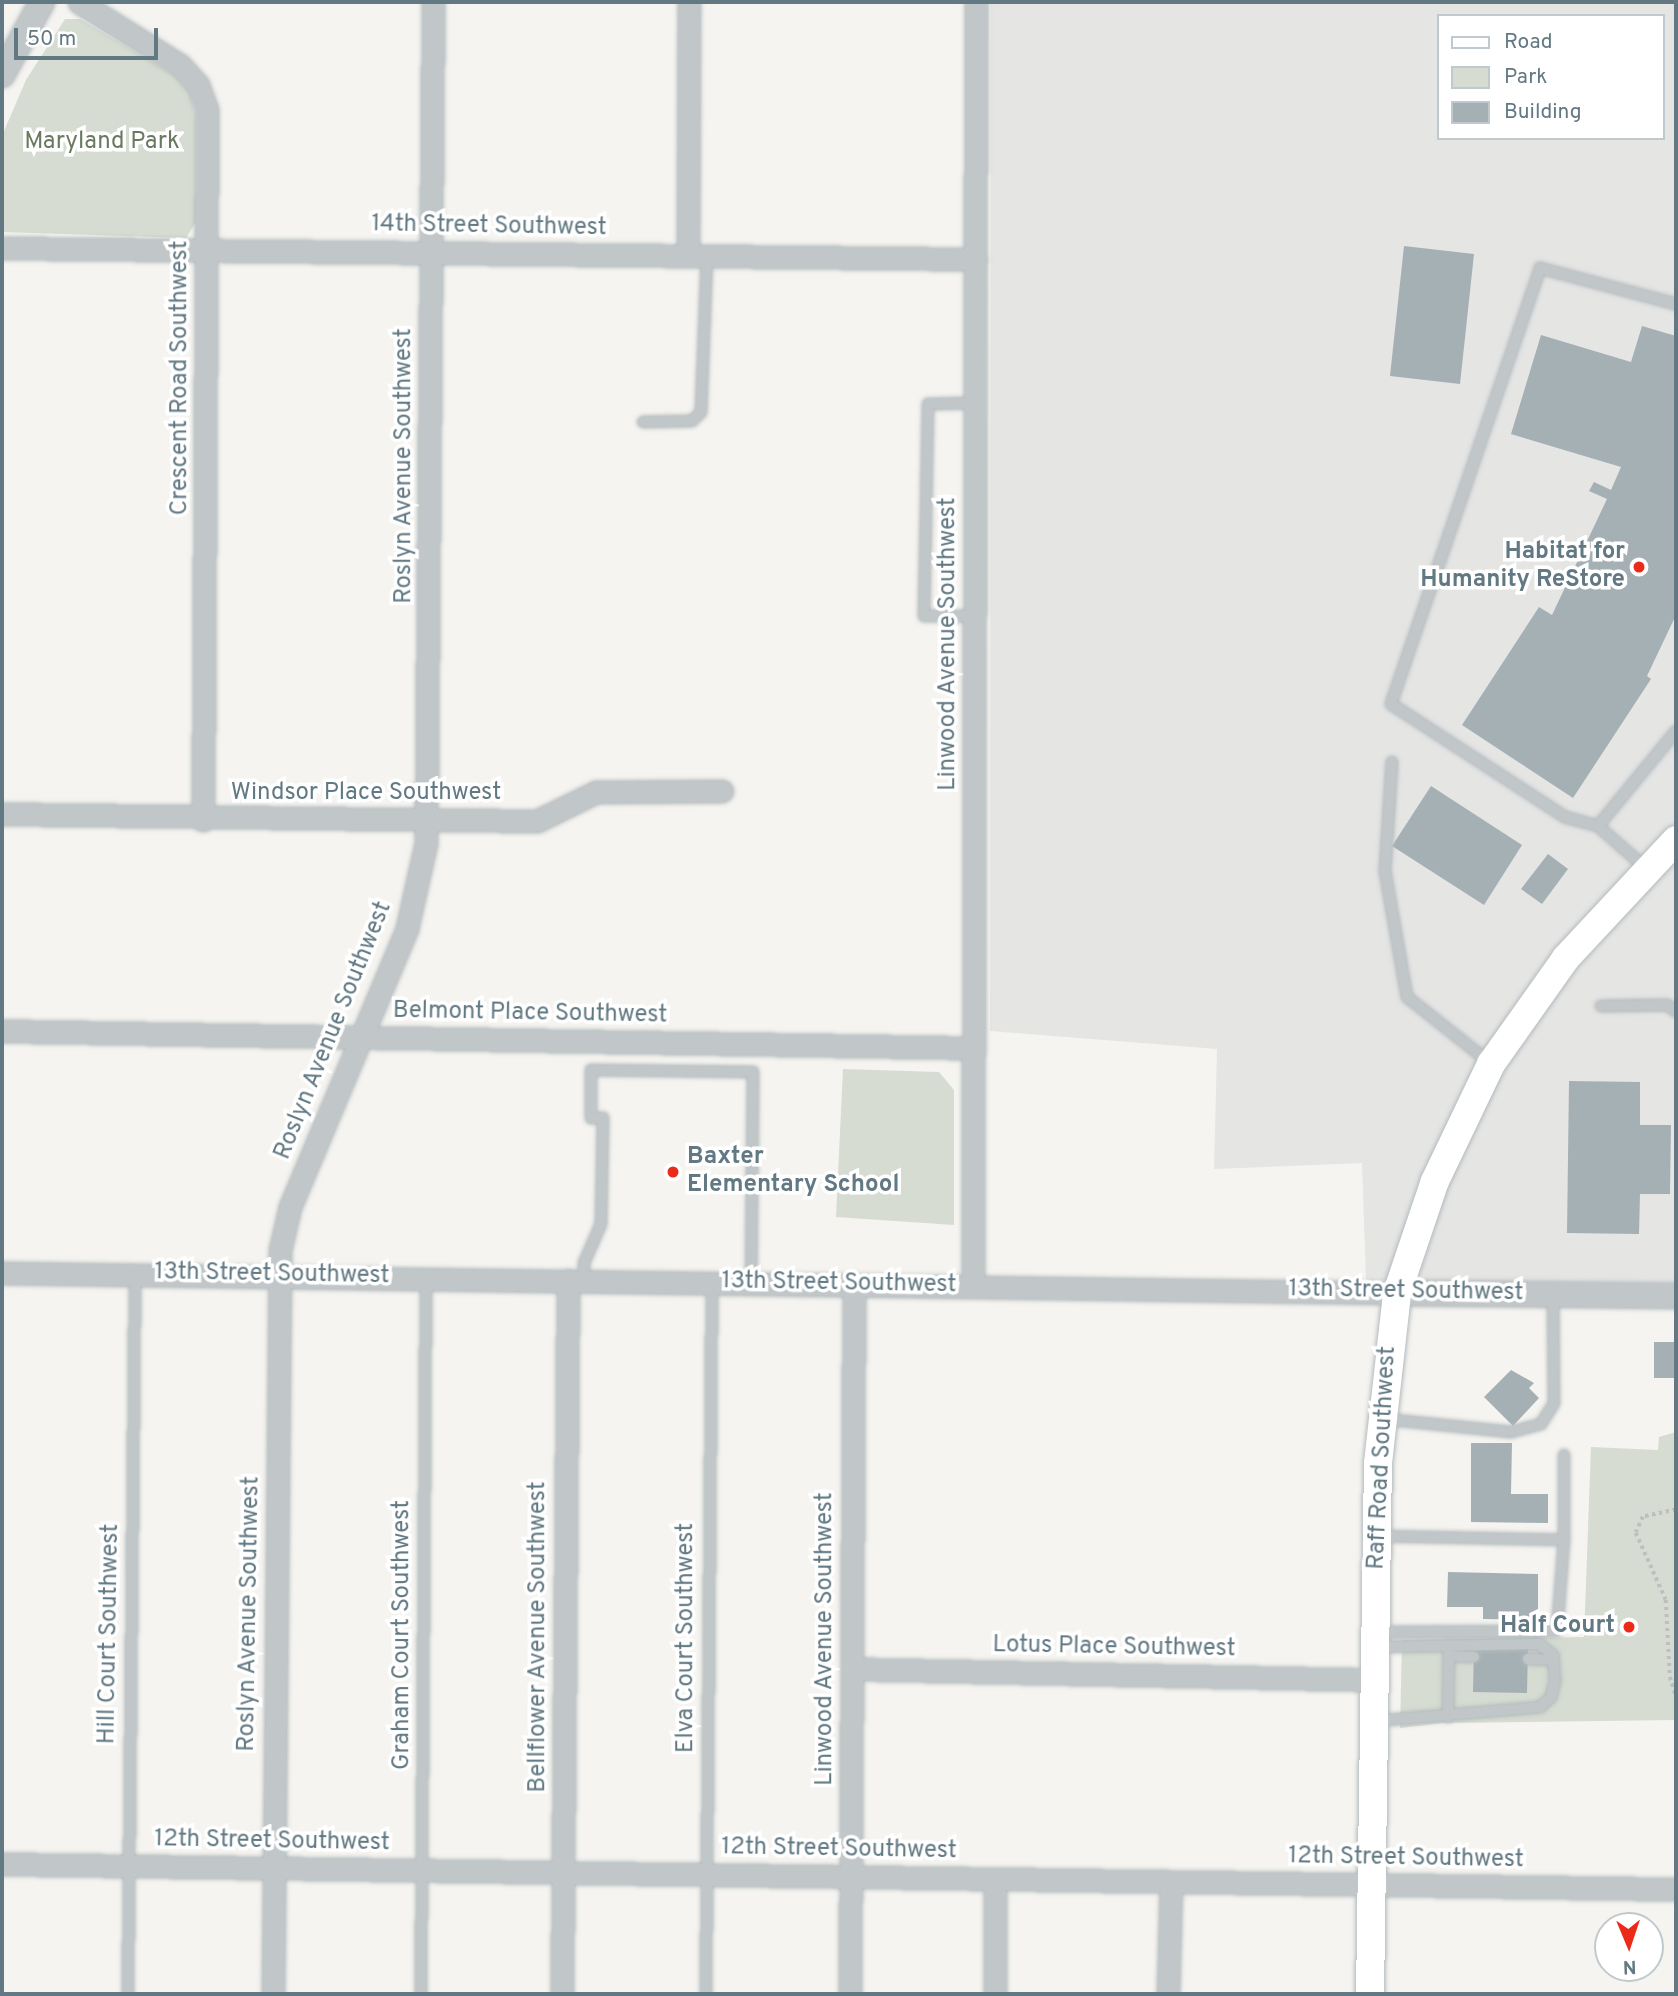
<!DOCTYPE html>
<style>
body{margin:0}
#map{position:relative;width:1678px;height:1996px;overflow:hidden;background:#f5f4f0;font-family:Overpass,sans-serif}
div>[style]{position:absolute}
.built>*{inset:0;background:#e5e5e4}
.green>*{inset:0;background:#d6dcd1}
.building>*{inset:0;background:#a5b0b4}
.path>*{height:3.5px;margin-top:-1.75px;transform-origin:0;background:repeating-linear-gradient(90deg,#bdbfc1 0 3.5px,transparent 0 7px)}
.roads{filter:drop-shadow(0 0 2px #b3babd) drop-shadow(0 0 2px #b3babd)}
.service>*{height:10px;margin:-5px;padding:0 5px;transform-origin:5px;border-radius:5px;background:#c1c6c8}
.minor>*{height:21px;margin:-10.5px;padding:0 10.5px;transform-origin:10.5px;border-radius:10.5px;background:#c1c6c8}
.tertiary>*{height:24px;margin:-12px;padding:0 12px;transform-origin:12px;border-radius:12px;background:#c1c6c8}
.secondary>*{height:28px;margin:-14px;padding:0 14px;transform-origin:14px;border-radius:14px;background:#fff}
.dots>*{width:19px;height:19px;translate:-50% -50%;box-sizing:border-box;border:4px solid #fff;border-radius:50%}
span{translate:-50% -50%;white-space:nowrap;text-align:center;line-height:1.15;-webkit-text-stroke:7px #fff;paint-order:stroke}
.park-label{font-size:24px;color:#697a61}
.street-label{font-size:24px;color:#627983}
.poi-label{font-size:24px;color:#627983;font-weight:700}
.right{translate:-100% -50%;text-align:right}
.left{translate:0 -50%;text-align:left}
.frame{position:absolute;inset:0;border:4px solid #627983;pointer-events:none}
.legend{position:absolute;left:1437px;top:14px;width:228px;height:126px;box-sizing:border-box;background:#fff;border:2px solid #c0c9cd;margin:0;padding:9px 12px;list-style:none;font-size:21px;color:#627983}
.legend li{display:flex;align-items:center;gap:14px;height:35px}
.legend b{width:35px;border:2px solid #c0c9cd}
.north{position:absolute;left:1594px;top:1912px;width:70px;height:70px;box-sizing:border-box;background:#fff;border:2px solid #c0c9cd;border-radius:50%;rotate:178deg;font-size:19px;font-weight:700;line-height:28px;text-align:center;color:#627983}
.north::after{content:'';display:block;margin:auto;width:24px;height:32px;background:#eb2b19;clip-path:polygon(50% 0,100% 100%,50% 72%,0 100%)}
.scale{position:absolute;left:14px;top:28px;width:144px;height:32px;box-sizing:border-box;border:4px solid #627983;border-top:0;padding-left:9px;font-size:21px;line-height:24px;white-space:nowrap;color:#627983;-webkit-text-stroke:5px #fff;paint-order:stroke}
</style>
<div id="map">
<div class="built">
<i style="clip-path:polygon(evenodd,991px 2px,1676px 2px,1676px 1283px,1366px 1280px,1362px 1163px,1214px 1169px,1217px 1049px,990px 1031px,991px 2px,1438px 16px,1662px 16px,1662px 138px,1438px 138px,1438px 16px)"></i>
</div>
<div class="green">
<i style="clip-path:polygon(65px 19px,80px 19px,174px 75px,189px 91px,196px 116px,196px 222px,186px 238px,2px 232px,4px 131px,26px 80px)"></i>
<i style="clip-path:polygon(843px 1069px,939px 1072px,954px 1090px,954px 1225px,836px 1217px)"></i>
<i style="clip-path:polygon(1676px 1432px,1676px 1720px,1444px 1723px,1400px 1728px,1402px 1640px,1584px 1637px,1591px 1447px,1658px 1450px,1659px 1437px)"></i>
</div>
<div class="building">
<i style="clip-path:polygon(1404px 246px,1474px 254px,1460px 384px,1390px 376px)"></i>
<i style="clip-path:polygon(1642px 326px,1676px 336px,1676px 615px,1647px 676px,1651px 679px,1573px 798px,1462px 725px,1539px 607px,1552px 615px,1607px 499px,1589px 491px,1594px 482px,1611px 490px,1621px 467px,1511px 434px,1541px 335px,1631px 362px)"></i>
<i style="clip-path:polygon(1431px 786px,1522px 845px,1484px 905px,1392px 846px)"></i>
<i style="clip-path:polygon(1548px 854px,1568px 869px,1542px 904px,1521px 889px)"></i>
<i style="clip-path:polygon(1569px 1081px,1640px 1082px,1640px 1125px,1671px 1125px,1670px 1194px,1640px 1194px,1639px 1234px,1567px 1233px)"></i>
<i style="clip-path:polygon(1654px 1342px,1676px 1342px,1676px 1378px,1654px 1378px)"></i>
<i style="clip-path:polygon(1511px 1370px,1534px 1383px,1529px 1388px,1539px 1398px,1513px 1426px,1484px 1397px)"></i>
<i style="clip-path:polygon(1471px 1443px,1512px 1443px,1511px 1494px,1548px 1494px,1548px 1523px,1471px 1522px)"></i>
<i style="clip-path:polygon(1448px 1572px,1538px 1574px,1538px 1620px,1483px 1619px,1483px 1607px,1447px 1607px)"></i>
<i style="clip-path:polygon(1474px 1647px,1528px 1648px,1527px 1693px,1473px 1692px)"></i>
</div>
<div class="path">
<i style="left:1676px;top:1510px;width:34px;rotate:168deg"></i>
<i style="left:1643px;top:1517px;width:17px;rotate:114deg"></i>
<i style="left:1636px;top:1533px;width:73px;rotate:65.9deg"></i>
<i style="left:1666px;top:1600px;width:77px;rotate:87deg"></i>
<i style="left:1670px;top:1677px;width:21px;rotate:73deg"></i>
</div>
<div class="roads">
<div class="service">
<i style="left:643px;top:422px;width:49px;rotate:-1.2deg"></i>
<i style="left:692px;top:421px;width:13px;rotate:-45deg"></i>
<i style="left:701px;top:412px;width:156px;rotate:-87.8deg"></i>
<i style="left:975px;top:616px;width:51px;rotate:180deg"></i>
<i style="left:924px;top:616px;width:212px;rotate:-88.9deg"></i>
<i style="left:928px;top:404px;width:47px;rotate:-1.2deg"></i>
<i style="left:1392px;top:762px;width:109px;rotate:93.7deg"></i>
<i style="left:1385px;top:871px;width:128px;rotate:80.1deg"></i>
<i style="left:1407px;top:997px;width:105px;rotate:38.4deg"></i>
<i style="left:1598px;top:826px;width:34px;rotate:-165deg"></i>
<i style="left:1565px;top:817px;width:207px;rotate:-147deg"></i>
<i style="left:1391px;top:704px;width:461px;rotate:-71.1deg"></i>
<i style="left:1540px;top:268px;width:141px;rotate:14.8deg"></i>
<i style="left:1648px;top:870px;width:67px;rotate:-138.7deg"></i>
<i style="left:1598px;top:826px;width:123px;rotate:-50.6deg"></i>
<i style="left:1601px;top:1006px;width:66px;rotate:-0.9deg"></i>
<i style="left:1667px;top:1005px;width:11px;rotate:34deg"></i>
<i style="left:584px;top:1280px;width:17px;rotate:-90deg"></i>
<i style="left:584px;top:1263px;width:43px;rotate:-66.4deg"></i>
<i style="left:601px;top:1224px;width:106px;rotate:-88.9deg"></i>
<i style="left:603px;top:1118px;width:12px;rotate:180deg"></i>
<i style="left:591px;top:1118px;width:48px;rotate:-90deg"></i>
<i style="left:591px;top:1070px;width:162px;rotate:0.7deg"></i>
<i style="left:753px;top:1072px;width:211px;rotate:90.5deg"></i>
<i style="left:1383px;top:1419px;width:129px;rotate:5.8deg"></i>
<i style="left:1511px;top:1432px;width:31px;rotate:-15deg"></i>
<i style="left:1541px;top:1424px;width:25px;rotate:-58deg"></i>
<i style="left:1554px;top:1403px;width:108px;rotate:-90.5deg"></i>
<i style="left:1564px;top:1540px;width:85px;rotate:-90deg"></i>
<i style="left:1378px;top:1632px;width:179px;rotate:-0.3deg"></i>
<i style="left:1557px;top:1631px;width:91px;rotate:-85.6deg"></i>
<i style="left:1564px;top:1540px;width:184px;rotate:-178.8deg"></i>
<i style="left:1449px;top:1656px;width:25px;rotate:2deg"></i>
<i style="left:1528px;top:1659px;width:25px;rotate:2deg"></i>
<i style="left:1448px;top:1717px;width:72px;rotate:-89.2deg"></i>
<i style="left:1375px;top:1721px;width:166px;rotate:-4.8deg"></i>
<i style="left:1540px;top:1707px;width:15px;rotate:-42deg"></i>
<i style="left:1551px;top:1697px;width:16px;rotate:-76deg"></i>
<i style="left:1555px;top:1681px;width:26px;rotate:-94deg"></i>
<i style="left:1553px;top:1655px;width:18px;rotate:-142deg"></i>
<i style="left:1539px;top:1644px;width:161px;rotate:178.9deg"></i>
<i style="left:128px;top:1994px;width:720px;rotate:-89.44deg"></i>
<i style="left:421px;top:1994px;width:717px;rotate:-89.6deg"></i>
<i style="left:706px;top:1994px;width:711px;rotate:-89.52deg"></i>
</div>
<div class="minor">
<i style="left:79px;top:2px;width:119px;rotate:32deg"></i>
<i style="left:180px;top:65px;width:27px;rotate:48deg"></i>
<i style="left:198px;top:85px;width:27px;rotate:70deg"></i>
<i style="left:207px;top:110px;width:710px;rotate:90.32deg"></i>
<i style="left:2px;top:248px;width:974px;rotate:0.65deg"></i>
<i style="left:688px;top:256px;width:254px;rotate:-89.8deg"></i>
<i style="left:2px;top:814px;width:535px;rotate:0.75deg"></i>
<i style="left:537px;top:821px;width:66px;rotate:-26.2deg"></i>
<i style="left:596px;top:792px;width:126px;rotate:-0.5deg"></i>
<i style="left:2px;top:1031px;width:972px;rotate:1deg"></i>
<i style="left:2px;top:1273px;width:1395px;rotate:0.82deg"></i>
<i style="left:973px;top:1286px;width:1284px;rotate:-89.87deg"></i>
<i style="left:852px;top:1669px;width:523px;rotate:1.2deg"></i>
<i style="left:2px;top:1864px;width:1674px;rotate:0.86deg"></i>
<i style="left:273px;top:1994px;width:744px;rotate:-89.46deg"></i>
<i style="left:280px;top:1250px;width:44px;rotate:-76.9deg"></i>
<i style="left:290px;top:1207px;width:303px;rotate:-67.2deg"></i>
<i style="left:407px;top:928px;width:87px;rotate:-77.4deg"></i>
<i style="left:426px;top:843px;width:841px;rotate:-89.52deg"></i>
<i style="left:562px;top:1994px;width:714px;rotate:-89.52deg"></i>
<i style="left:850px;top:1994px;width:709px;rotate:-89.68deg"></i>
<i style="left:995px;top:1994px;width:115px;rotate:-90deg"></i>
<i style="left:1168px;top:1994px;width:112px;rotate:-88.5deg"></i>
</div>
<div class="tertiary">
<i style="left:2px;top:75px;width:83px;rotate:-61.3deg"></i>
<i style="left:1397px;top:1293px;width:279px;rotate:0.6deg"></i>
</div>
<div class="secondary">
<i style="left:1370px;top:1994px;width:531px;rotate:-89.14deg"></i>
<i style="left:1378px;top:1463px;width:171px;rotate:-83.6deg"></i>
<i style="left:1397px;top:1293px;width:118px;rotate:-71.3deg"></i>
<i style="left:1435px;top:1181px;width:130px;rotate:-64.4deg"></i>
<i style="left:1491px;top:1064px;width:130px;rotate:-54.7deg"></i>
<i style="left:1566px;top:958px;width:161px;rotate:-47deg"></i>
</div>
</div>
<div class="dots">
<i style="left:1639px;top:567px;background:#eb2b19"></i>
<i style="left:673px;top:1172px;background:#eb2b19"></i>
<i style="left:1629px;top:1627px;background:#eb2b19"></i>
</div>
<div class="park-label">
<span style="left:102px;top:143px">Maryland Park</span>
</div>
<div class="street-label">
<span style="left:489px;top:227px;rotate:1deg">14th Street Southwest</span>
<span style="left:181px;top:378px;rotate:-90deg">Crescent Road Southwest</span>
<span style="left:405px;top:466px;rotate:-90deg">Roslyn Avenue Southwest</span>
<span style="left:949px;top:644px;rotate:-90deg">Linwood Avenue Southwest</span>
<span style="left:366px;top:794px">Windsor Place Southwest</span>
<span style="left:530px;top:1014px;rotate:1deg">Belmont Place Southwest</span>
<span style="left:334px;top:1031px;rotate:-68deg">Roslyn Avenue Southwest</span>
<span style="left:272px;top:1275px;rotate:1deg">13th Street Southwest</span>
<span style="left:839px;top:1284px;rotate:1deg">13th Street Southwest</span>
<span style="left:1406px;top:1292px;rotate:1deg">13th Street Southwest</span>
<span style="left:1383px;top:1458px;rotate:-87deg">Raff Road Southwest</span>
<span style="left:250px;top:1614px;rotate:-89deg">Roslyn Avenue Southwest</span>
<span style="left:110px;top:1634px;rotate:-89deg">Hill Court Southwest</span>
<span style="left:403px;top:1635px;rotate:-90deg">Graham Court Southwest</span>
<span style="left:539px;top:1637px;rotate:-90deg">Bellflower Avenue Southwest</span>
<span style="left:687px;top:1638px;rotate:-90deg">Elva Court Southwest</span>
<span style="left:826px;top:1639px;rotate:-90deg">Linwood Avenue Southwest</span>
<span style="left:1114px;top:1648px;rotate:1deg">Lotus Place Southwest</span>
<span style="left:272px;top:1842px;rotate:1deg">12th Street Southwest</span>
<span style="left:839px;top:1850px;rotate:1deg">12th Street Southwest</span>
<span style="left:1406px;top:1859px;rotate:1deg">12th Street Southwest</span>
</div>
<div class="poi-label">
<span class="right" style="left:1625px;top:567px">Habitat for<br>Humanity ReStore</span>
<span class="left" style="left:687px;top:1172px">Baxter<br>Elementary School</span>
<span class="right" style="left:1615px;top:1627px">Half Court</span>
</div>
<div class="frame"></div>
<ul class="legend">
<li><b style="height:9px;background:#fff"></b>Road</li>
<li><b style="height:19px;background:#d6dcd1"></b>Park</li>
<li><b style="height:19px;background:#a5b0b4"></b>Building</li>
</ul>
<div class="north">N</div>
<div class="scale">50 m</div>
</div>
